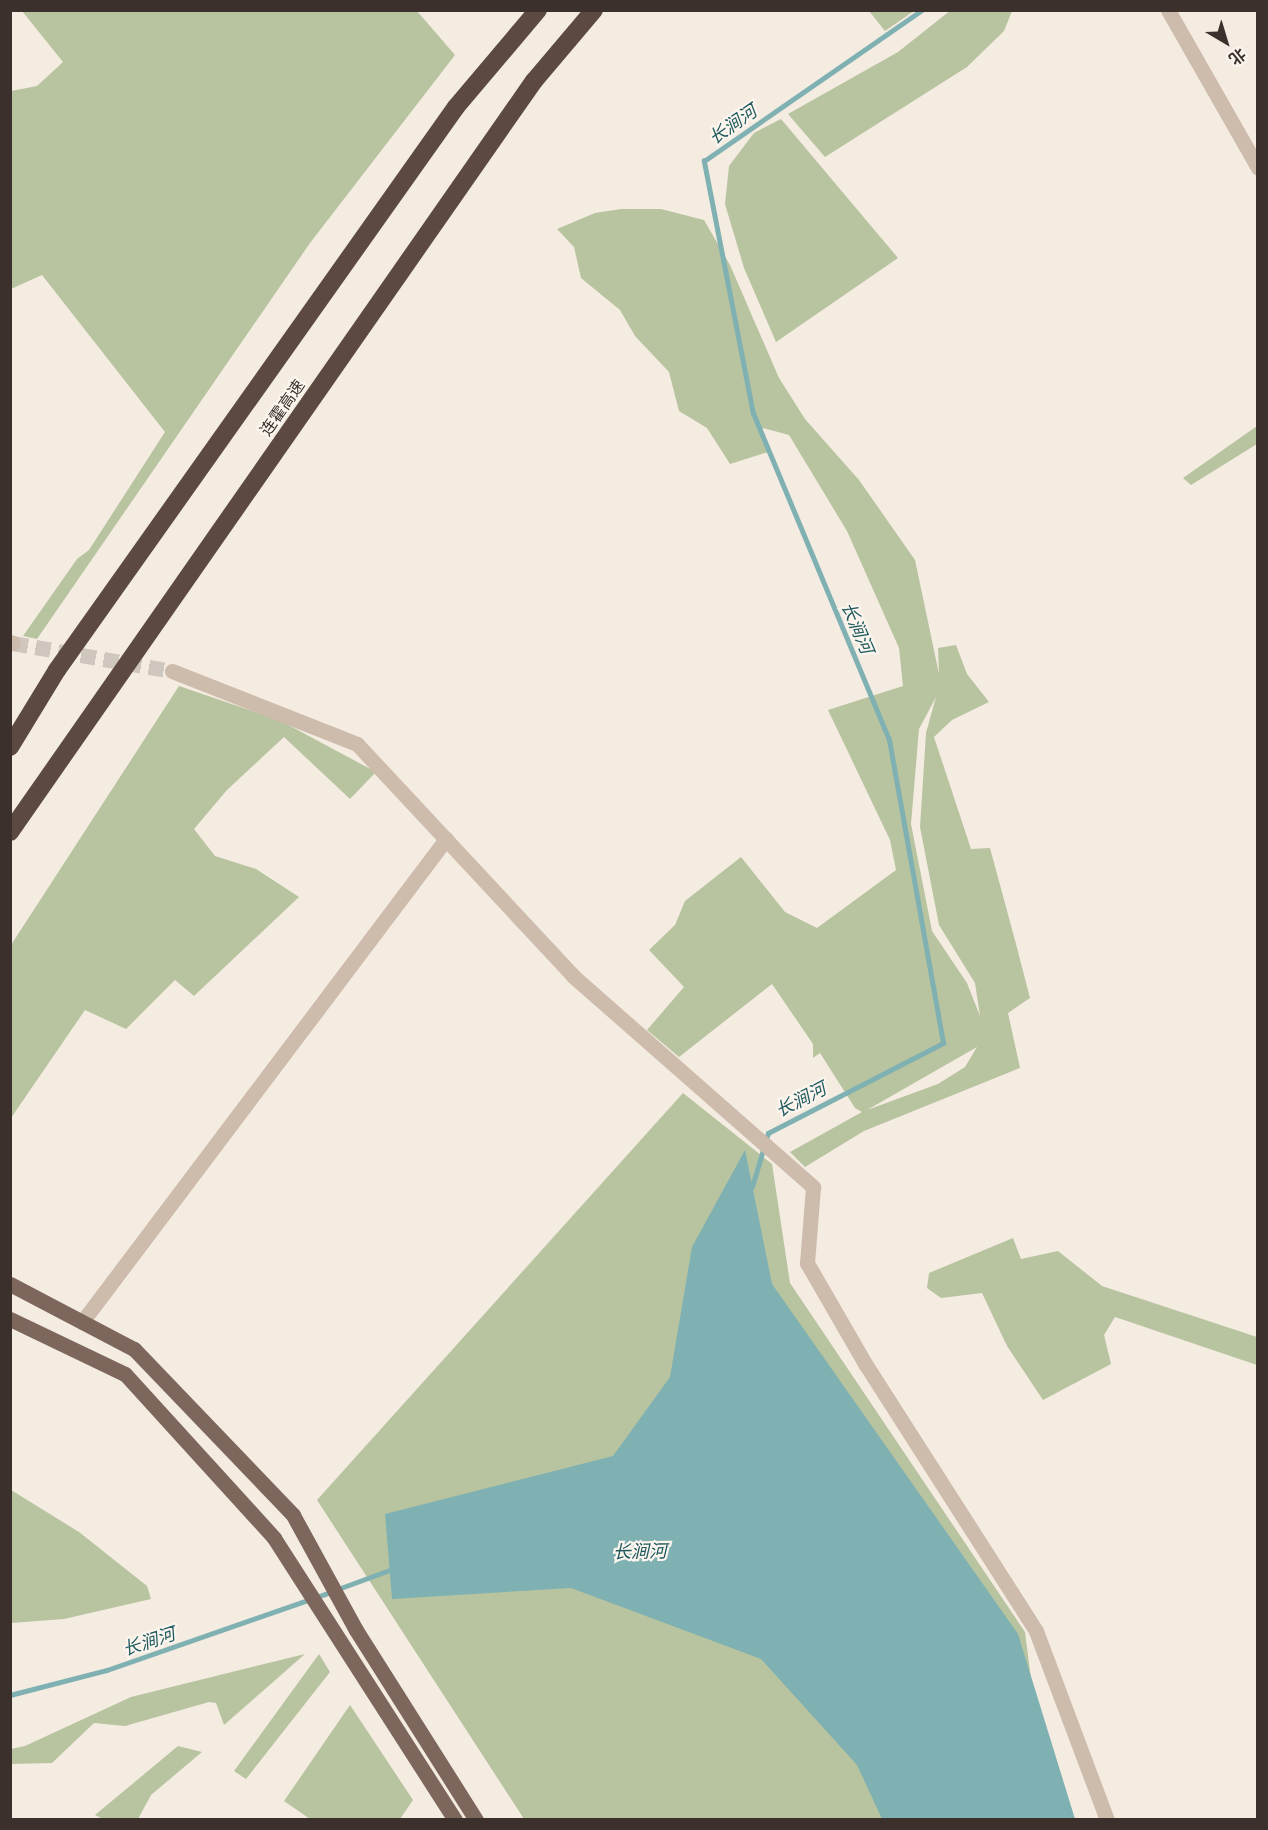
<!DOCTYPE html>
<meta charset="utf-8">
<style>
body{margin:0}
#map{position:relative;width:1268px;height:1830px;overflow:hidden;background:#f4ebe1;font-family:Montserrat,"Noto Sans SC",sans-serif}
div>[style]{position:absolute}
.green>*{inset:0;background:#b8c4a0}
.water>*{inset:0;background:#7fb0b2}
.stream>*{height:4.5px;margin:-2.25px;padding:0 2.25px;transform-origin:2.25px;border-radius:2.25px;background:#7fb0b2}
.minor-tunnel>*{height:15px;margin-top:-7.5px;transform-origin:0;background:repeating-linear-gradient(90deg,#cfc6bd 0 15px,transparent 0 23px)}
.minor>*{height:15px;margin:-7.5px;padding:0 7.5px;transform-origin:7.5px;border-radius:7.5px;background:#cdbbac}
.major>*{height:15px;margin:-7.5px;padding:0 7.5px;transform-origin:7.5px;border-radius:7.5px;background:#7d675c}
.highway>*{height:18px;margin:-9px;padding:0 9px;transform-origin:9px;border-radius:9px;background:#5c4a42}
span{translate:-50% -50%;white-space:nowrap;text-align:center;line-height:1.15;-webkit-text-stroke:4.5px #fbf5ee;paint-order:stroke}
.street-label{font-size:16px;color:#3b302b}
.water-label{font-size:18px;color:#1f5a5e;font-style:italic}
.frame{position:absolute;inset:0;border:12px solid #3b302b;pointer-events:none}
.north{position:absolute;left:1196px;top:12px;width:60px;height:60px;-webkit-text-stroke:4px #fbf5ee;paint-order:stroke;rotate:142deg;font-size:16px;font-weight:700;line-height:24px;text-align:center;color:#3b302b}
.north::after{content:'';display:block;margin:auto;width:21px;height:27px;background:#3b302b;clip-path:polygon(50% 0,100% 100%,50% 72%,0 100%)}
</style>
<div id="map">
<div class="green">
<i style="clip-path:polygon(951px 10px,1012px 11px,1004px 31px,967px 67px,825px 157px,788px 114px,898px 52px)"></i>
<i style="clip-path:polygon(22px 11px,417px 11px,455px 55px,310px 243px,37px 639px,23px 636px,77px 559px,89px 550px,165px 432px,42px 275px,11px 289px,11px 91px,37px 86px,63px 62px)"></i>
<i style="clip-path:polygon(869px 11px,914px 11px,885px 31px)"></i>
<i style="clip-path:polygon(781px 119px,898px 258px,776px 342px,744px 268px,725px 204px,729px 166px,754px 133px)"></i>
<i style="clip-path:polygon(evenodd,621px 209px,661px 209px,704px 220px,730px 265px,779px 378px,805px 419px,859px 480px,915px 560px,939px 674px,938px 648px,956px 645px,967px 674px,989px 702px,952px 720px,934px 737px,971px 849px,990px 848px,1016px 944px,1030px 998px,1008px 1013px,1020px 1068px,864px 1131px,805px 1167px,790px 1152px,862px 1112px,855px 1108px,820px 1053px,813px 1058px,813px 1044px,772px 984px,679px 1057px,647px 1030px,684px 987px,649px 950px,675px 925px,685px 901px,741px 857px,785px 912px,817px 928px,896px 870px,890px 840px,828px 710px,903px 686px,899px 648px,847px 531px,789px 435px,763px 428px,760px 434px,768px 452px,730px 464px,707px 428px,679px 411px,669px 372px,635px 336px,620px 310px,581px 278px,574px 247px,557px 229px,595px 213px,621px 209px,936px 697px,926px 733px,920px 827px,939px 925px,975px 983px,980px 1016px,967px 983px,932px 931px,911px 824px,919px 729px,936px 697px,621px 209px,977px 1047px,965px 1067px,938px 1084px,867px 1110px,977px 1047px)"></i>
<i style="clip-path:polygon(1257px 426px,1257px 444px,1191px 485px,1183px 478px)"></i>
<i style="clip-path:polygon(179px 686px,279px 720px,376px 772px,350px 799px,284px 737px,227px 790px,194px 829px,215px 856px,256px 869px,299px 897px,194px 996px,175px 980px,126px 1029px,85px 1010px,11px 1118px,11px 945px)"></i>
<i style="clip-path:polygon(683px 1093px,772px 1164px,790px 1283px,1025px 1632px,1049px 1819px,524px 1819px,317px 1500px)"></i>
<i style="clip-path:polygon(1013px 1238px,1021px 1259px,1058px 1251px,1102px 1286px,1257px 1337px,1257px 1365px,1115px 1317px,1104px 1335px,1111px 1364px,1043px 1400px,1007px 1346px,982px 1293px,941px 1298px,927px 1288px,929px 1273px)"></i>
<i style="clip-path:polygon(11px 1490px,79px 1532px,147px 1586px,151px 1599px,64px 1619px,11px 1623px)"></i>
<i style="clip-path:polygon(305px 1654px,224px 1725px,216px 1703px,209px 1702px,125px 1726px,94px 1723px,52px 1763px,11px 1764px,11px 1749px,25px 1746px,131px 1697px)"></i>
<i style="clip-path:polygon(319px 1654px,330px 1672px,246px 1779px,234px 1771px)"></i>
<i style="clip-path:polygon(350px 1705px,413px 1800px,400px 1819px,310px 1819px,284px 1801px)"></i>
<i style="clip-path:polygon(178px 1746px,202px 1752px,151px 1795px,138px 1819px,103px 1819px,95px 1815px)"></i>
</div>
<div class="water">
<i style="clip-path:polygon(745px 1150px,772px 1284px,1018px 1634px,1075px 1819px,882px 1819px,857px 1765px,761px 1659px,571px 1588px,392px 1599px,385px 1514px,613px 1456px,670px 1377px,692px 1247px)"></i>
</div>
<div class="stream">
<i style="left:752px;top:1187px;width:56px;rotate:-73.5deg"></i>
<i style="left:768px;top:1133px;width:197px;rotate:-27.2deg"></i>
<i style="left:943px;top:1043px;width:308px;rotate:-100.1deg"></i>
<i style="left:889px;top:740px;width:353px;rotate:-112.6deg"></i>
<i style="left:753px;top:414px;width:258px;rotate:-101deg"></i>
<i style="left:704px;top:161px;width:265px;rotate:-34.7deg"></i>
<i style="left:338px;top:1589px;width:61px;rotate:-20.2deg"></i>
<i style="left:10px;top:1695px;width:100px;rotate:-14.5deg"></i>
<i style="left:107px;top:1670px;width:237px;rotate:-19.2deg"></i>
</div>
<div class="minor-tunnel">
<i style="left:13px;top:643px;width:161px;rotate:10deg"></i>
</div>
<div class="minor">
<i style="left:1168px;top:10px;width:182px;rotate:60.3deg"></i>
<i style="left:10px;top:642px;width:3px;rotate:18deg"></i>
<i style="left:172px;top:671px;width:199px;rotate:21.5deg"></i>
<i style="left:357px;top:744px;width:317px;rotate:47deg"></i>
<i style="left:573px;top:976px;width:320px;rotate:41.3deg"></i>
<i style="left:813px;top:1187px;width:76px;rotate:94.5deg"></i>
<i style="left:807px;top:1263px;width:118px;rotate:60deg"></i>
<i style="left:866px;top:1365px;width:316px;rotate:57.4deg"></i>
<i style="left:1036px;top:1631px;width:202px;rotate:69.4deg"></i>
<i style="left:82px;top:1322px;width:605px;rotate:-53deg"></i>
</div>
<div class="major">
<i style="left:10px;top:1284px;width:140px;rotate:27.7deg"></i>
<i style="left:134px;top:1349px;width:230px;rotate:46.2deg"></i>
<i style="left:293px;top:1515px;width:131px;rotate:61.3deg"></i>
<i style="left:356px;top:1630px;width:225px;rotate:57.7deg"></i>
<i style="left:10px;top:1319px;width:127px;rotate:25.6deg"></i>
<i style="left:125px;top:1374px;width:222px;rotate:47.7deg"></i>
<i style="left:274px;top:1538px;width:335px;rotate:57.3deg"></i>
</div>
<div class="highway">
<i style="left:10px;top:747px;width:90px;rotate:-58.6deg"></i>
<i style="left:57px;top:670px;width:690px;rotate:-54.67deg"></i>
<i style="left:456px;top:107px;width:127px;rotate:-49.8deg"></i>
<i style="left:10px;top:832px;width:916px;rotate:-55.1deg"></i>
<i style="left:534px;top:81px;width:93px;rotate:-49.8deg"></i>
</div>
<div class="street-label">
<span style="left:283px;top:408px;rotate:-55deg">连霍高速</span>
</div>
<div class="water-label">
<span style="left:733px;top:125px;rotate:-35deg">长涧河</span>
<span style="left:857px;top:628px;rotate:67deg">长涧河</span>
<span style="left:801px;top:1100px;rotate:-27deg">长涧河</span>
<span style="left:640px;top:1552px;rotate:-1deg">长涧河</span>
<span style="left:149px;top:1642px;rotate:-18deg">长涧河</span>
</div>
<div class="frame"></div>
<div class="north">北</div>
</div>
